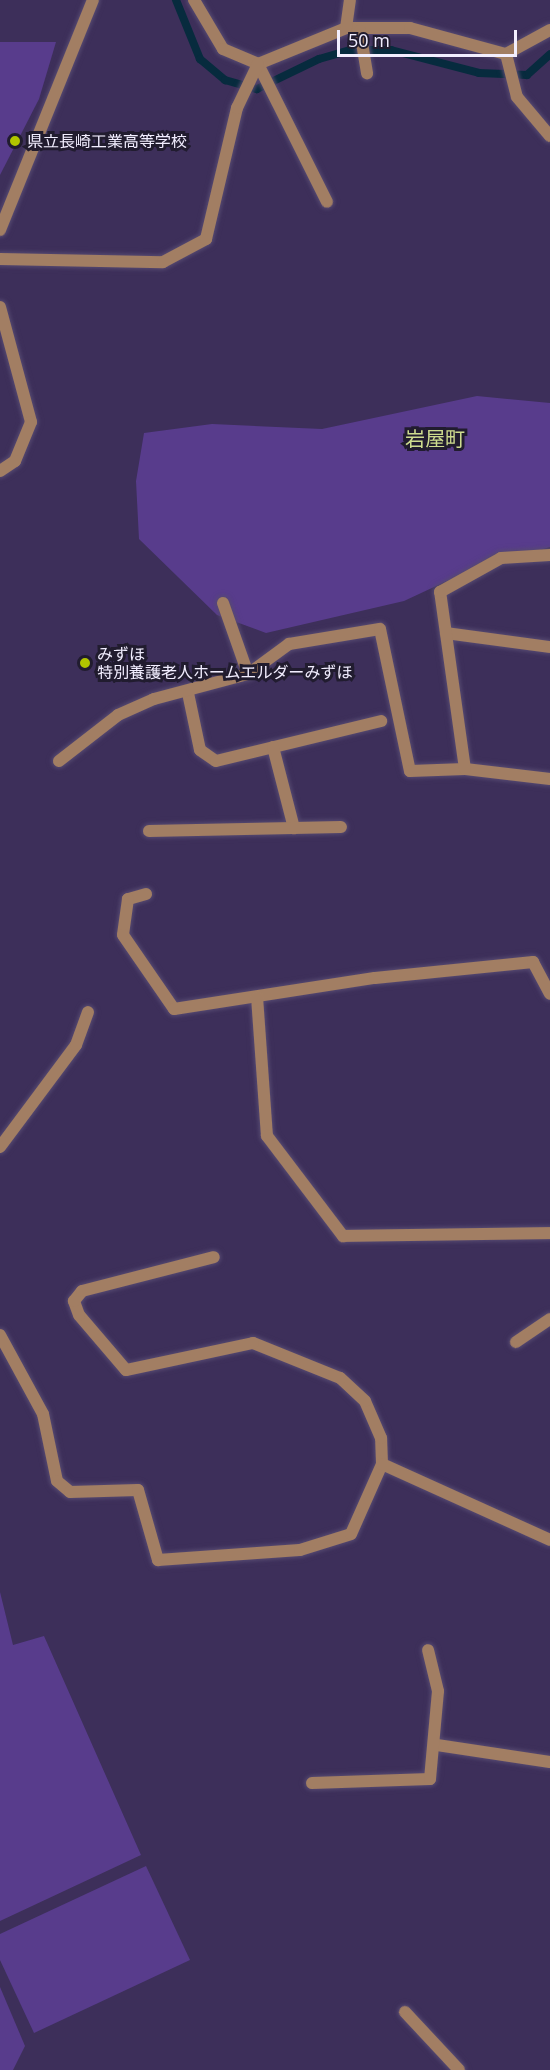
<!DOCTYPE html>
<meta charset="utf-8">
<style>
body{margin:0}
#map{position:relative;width:550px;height:2070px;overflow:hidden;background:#3d2f5a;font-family:"Open Sans","Noto Sans JP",sans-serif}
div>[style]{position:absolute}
.green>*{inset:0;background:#583c8c}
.stream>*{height:8px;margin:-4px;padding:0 4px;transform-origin:4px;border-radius:4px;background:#072b3e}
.roads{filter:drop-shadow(0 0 2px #564a71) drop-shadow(0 0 2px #564a71)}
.street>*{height:12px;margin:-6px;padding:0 6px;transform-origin:6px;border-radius:6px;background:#a27e63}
.dots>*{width:16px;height:16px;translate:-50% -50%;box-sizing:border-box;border:3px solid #211c2f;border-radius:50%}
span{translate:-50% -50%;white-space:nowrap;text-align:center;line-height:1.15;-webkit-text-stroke:6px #211c2f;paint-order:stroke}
.poi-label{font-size:16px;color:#f2eeff}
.left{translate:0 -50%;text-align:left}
.quarter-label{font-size:20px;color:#cedc8f}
.scale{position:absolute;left:337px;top:30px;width:180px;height:27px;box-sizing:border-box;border:3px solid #f2eeff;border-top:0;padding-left:8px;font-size:18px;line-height:21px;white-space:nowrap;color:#f2eeff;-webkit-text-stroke:4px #211c2f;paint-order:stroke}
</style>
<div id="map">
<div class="green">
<i style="clip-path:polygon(0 42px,56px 42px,39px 99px,0 175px)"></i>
<i style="clip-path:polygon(477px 396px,550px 403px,550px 547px,464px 573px,404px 601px,266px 633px,217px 615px,139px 539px,136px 481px,144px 433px,212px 424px,322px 429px)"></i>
<i style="clip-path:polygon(0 1592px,13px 1645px,44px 1636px,141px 1855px,0 1921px)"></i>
<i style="clip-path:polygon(146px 1866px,190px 1960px,34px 2033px,0 1960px,0 1934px)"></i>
<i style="clip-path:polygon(0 1987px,25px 2046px,13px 2070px,0 2070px)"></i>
</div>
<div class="stream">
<i style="left:176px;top:0;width:64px;rotate:67.9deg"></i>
<i style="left:200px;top:59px;width:33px;rotate:40deg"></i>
<i style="left:225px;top:80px;width:33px;rotate:16deg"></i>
<i style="left:257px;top:89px;width:69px;rotate:-25.8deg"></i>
<i style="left:319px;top:59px;width:33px;rotate:-16deg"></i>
<i style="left:351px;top:50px;width:40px"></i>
<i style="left:391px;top:50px;width:91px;rotate:14.6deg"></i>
<i style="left:479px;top:73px;width:48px;rotate:2.4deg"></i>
<i style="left:527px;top:75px;width:31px;rotate:-42deg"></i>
</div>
<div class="roads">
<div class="street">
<i style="left:194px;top:0;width:57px;rotate:59.4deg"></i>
<i style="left:223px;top:49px;width:38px;rotate:23deg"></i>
<i style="left:258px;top:64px;width:95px;rotate:-22.2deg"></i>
<i style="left:346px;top:28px;width:64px"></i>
<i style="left:410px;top:28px;width:99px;rotate:15.2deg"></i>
<i style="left:506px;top:54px;width:50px;rotate:-28.6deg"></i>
<i style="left:346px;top:28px;width:28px;rotate:-82deg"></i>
<i style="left:360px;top:31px;width:43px;rotate:80.5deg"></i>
<i style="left:506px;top:54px;width:44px;rotate:75.7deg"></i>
<i style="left:517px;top:97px;width:51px;rotate:49.8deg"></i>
<i style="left:258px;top:64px;width:154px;rotate:63.4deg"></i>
<i style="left:0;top:230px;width:248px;rotate:-68deg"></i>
<i style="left:0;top:259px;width:163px;rotate:1.1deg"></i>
<i style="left:163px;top:262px;width:49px;rotate:-28.1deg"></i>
<i style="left:206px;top:239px;width:135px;rotate:-76.7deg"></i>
<i style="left:237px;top:108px;width:49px;rotate:-64.5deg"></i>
<i style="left:0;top:307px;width:119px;rotate:74.9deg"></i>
<i style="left:31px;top:422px;width:42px;rotate:112.3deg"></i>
<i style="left:15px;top:461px;width:18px;rotate:146deg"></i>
<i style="left:223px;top:603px;width:75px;rotate:70.6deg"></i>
<i style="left:446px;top:633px;width:105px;rotate:7.7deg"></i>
<i style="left:188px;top:693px;width:58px;rotate:78.1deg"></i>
<i style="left:200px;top:750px;width:19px;rotate:35deg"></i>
<i style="left:216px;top:761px;width:170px;rotate:-13.6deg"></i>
<i style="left:273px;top:747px;width:84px;rotate:75.5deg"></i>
<i style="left:59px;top:761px;width:75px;rotate:-37.9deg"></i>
<i style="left:118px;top:715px;width:39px;rotate:-24deg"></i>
<i style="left:154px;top:699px;width:97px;rotate:-14.9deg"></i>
<i style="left:248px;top:674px;width:51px;rotate:-36.2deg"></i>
<i style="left:289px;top:644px;width:92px;rotate:-9.4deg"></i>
<i style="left:380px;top:629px;width:145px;rotate:78.1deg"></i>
<i style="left:410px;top:771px;width:55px;rotate:-2.1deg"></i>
<i style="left:465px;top:769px;width:86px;rotate:6.7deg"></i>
<i style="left:465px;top:769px;width:179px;rotate:-98deg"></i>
<i style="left:440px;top:592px;width:70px;rotate:-29.1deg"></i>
<i style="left:501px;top:558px;width:49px;rotate:-3.5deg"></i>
<i style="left:149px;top:831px;width:192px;rotate:-1.2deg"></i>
<i style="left:146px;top:894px;width:19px;rotate:164deg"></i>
<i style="left:128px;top:899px;width:36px;rotate:98deg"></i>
<i style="left:123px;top:935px;width:90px;rotate:55.4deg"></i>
<i style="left:174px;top:1009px;width:203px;rotate:-8.8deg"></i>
<i style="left:375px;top:978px;width:159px;rotate:-5.8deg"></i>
<i style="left:533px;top:962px;width:36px;rotate:62deg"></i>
<i style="left:257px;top:997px;width:139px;rotate:85.9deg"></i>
<i style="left:267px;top:1136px;width:126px;rotate:52.8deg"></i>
<i style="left:343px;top:1236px;width:207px;rotate:-0.8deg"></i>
<i style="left:0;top:1147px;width:127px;rotate:-53.3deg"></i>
<i style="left:76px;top:1045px;width:35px;rotate:-70deg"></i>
<i style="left:0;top:1335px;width:90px;rotate:61.4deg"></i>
<i style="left:43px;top:1414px;width:68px;rotate:78.2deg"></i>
<i style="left:57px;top:1481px;width:17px;rotate:40deg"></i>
<i style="left:70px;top:1492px;width:68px;rotate:-1.7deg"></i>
<i style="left:138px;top:1490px;width:73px;rotate:74.1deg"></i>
<i style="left:158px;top:1560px;width:142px;rotate:-4deg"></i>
<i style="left:300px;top:1550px;width:53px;rotate:-17.4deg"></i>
<i style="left:351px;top:1534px;width:77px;rotate:-66.1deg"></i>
<i style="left:382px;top:1464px;width:26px;rotate:-92deg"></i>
<i style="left:381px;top:1438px;width:40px;rotate:-113.4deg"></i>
<i style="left:365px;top:1401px;width:34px;rotate:-137deg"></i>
<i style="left:340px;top:1378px;width:94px;rotate:-158.1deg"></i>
<i style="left:253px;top:1343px;width:130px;rotate:168deg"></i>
<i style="left:126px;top:1370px;width:72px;rotate:-130.5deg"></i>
<i style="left:79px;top:1315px;width:15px;rotate:-110deg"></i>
<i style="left:74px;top:1301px;width:13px;rotate:-51deg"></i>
<i style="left:82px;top:1291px;width:136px;rotate:-14.4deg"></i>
<i style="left:516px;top:1342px;width:41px;rotate:-34.1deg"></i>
<i style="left:382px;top:1464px;width:184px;rotate:24.3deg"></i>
<i style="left:437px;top:1745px;width:114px;rotate:8.6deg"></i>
<i style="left:312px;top:1783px;width:118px;rotate:-1.9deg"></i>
<i style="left:430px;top:1779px;width:88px;rotate:-84.8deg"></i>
<i style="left:438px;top:1691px;width:42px;rotate:-103.7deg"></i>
<i style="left:405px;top:2012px;width:79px;rotate:47deg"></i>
</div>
</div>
<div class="dots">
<i style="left:15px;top:141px;background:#b1c500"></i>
<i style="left:85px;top:663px;background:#b1c500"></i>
</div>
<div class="poi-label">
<span class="left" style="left:27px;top:141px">県立長崎工業高等学校</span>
<span class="left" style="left:97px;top:663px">みずほ<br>特別養護老人ホームエルダーみずほ</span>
</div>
<div class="quarter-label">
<span style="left:435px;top:438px">岩屋町</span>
</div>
<div class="scale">50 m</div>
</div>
